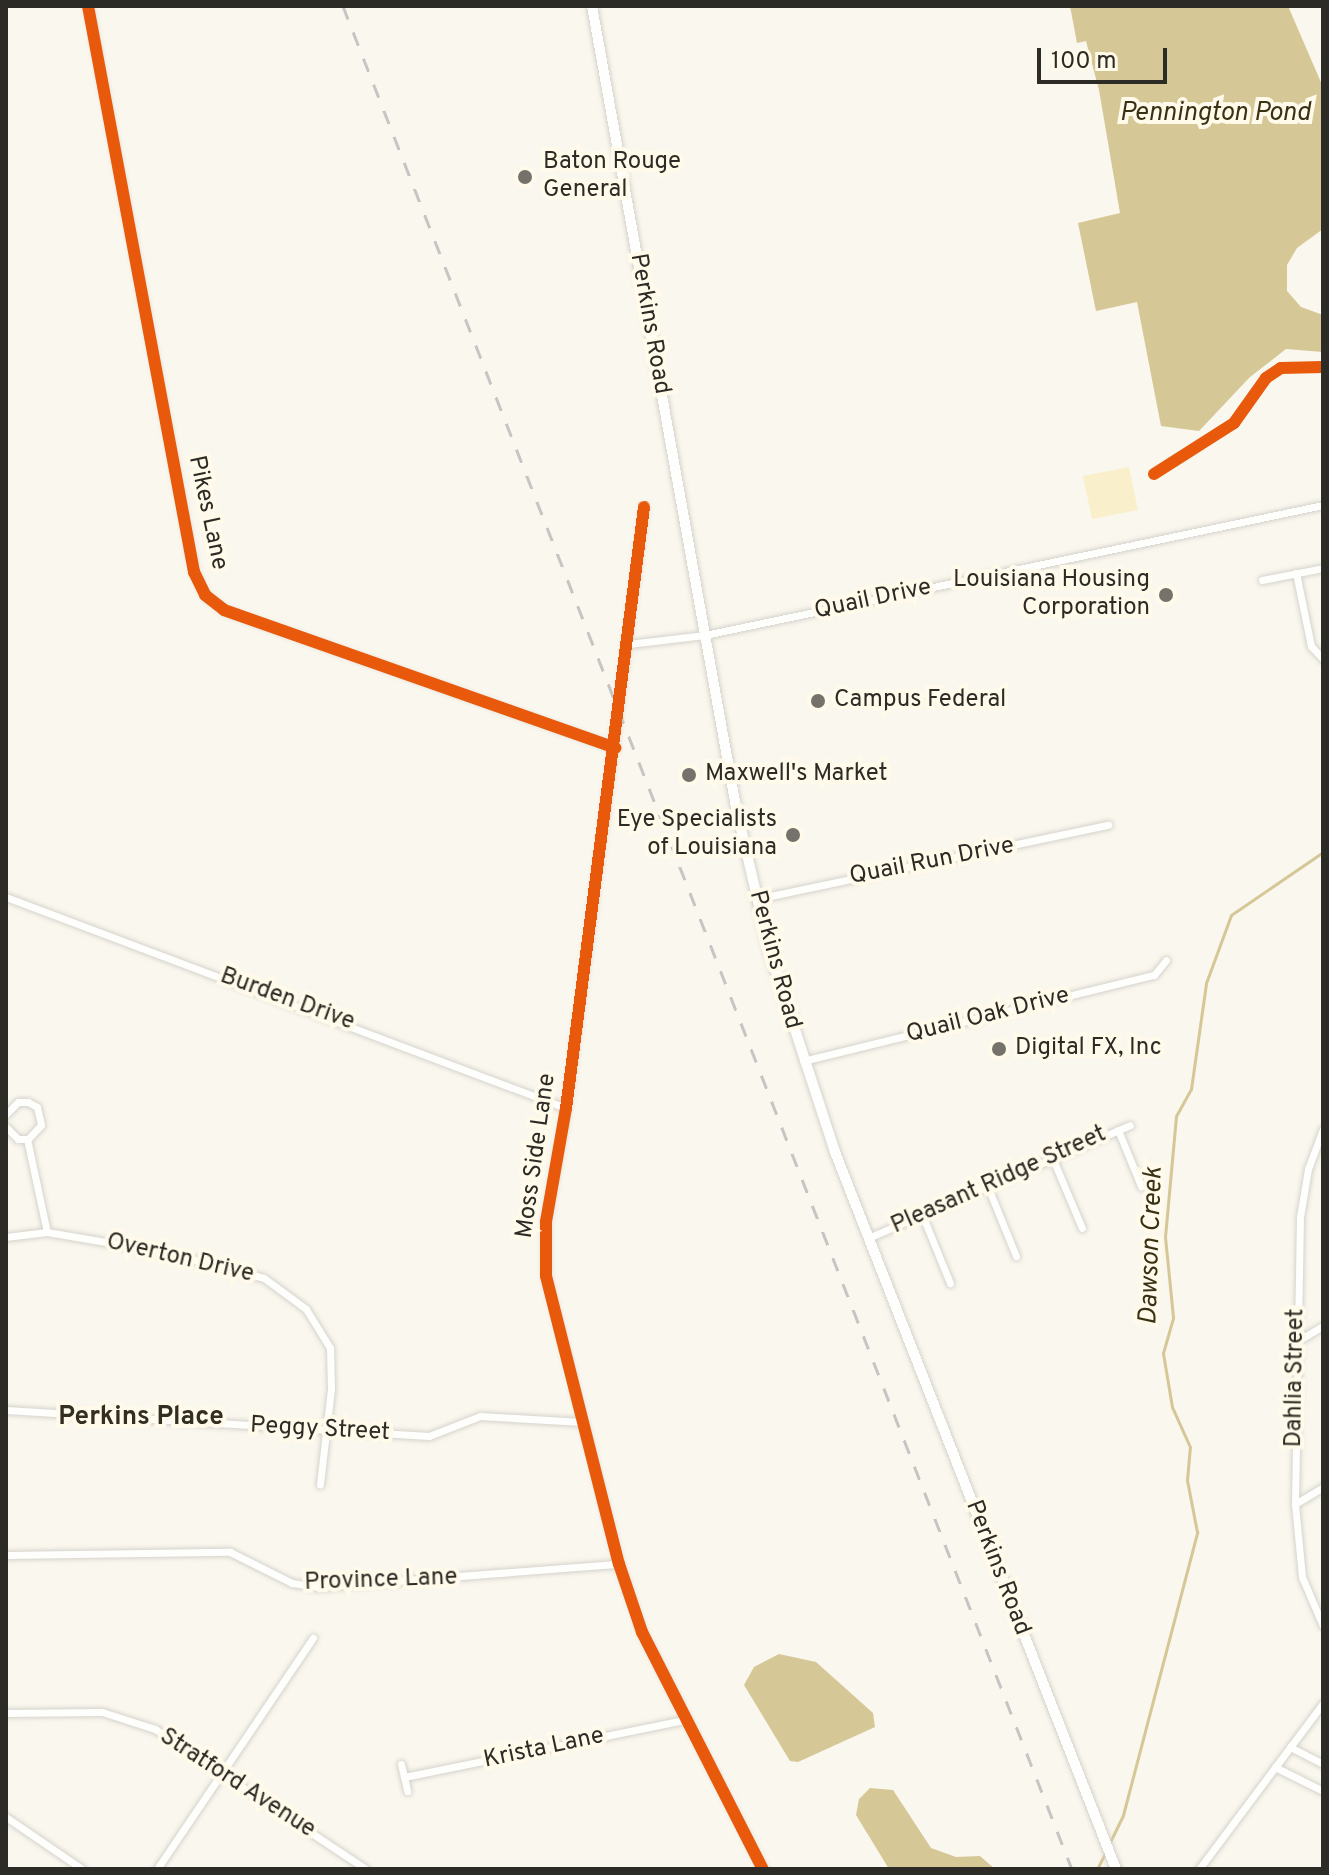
<!DOCTYPE html>
<style>
body{margin:0}
#map{position:relative;width:1329px;height:1875px;overflow:hidden;background:#faf7ee;font-family:Overpass,sans-serif}
div>[style]{position:absolute}
.green>*{inset:0;background:#f9efcb}
.water>*{inset:0;background:#d5c796}
.stream>*{height:3px;margin:-1.5px;padding:0 1.5px;transform-origin:1.5px;border-radius:1.5px;background:#d5c796}
.roads{filter:drop-shadow(0 0 2px #d5d3cc) drop-shadow(0 0 2px #d5d3cc)}
.street>*{height:7px;margin:-3.5px;padding:0 3.5px;transform-origin:3.5px;border-radius:3.5px;background:#fefefc}
.secondary>*{height:10px;margin:-5px;padding:0 5px;transform-origin:5px;border-radius:5px;background:#fefefc}
.rail>*{height:3px;margin-top:-1.5px;transform-origin:0;background:repeating-linear-gradient(90deg,#c6c5c3 0 14px,transparent 0 28px)}
.cycleway>*{height:12px;margin:-6px;padding:0 6px;transform-origin:6px;border-radius:6px;background:#e8590c}
.dots>*{width:22px;height:22px;translate:-50% -50%;box-sizing:border-box;border:4px solid #fffae9;border-radius:50%}
span{translate:-50% -50%;white-space:nowrap;text-align:center;line-height:1.15;-webkit-text-stroke:8px #fffae9;paint-order:stroke}
.poi-label{font-size:24px;color:#2d2b25}
.left{translate:0 -50%;text-align:left}
.right{translate:-100% -50%;text-align:right}
.street-label{font-size:24px;color:#2d2b25}
.water-label{font-size:26px;color:#393114;font-style:italic}
.neighbourhood-label{font-size:26px;color:#322f22;font-weight:700}
.frame{position:absolute;inset:0;border:8px solid #2d2b25;pointer-events:none}
.scale{position:absolute;left:1037px;top:48px;width:130px;height:36px;box-sizing:border-box;border:4px solid #2d2b25;border-top:0;padding-left:10px;font-size:24px;line-height:28px;white-space:nowrap;color:#2d2b25;-webkit-text-stroke:6px #fffae9;paint-order:stroke}
</style>
<div id="map">
<div class="green">
<i style="clip-path:polygon(1129px 467px,1138px 510px,1092px 519px,1083px 476px)"></i>
</div>
<div class="water">
<i style="clip-path:polygon(1070px 6px,1288px 6px,1323px 87px,1323px 229px,1297px 248px,1287px 265px,1287px 291px,1301px 307px,1323px 315px,1323px 352px,1286px 349px,1250px 377px,1199px 431px,1161px 426px,1137px 302px,1096px 311px,1078px 223px,1120px 213px,1099px 90px,1086px 41px,1077px 43px)"></i>
<i style="clip-path:polygon(779px 1654px,816px 1662px,873px 1713px,875px 1727px,798px 1762px,790px 1761px,744px 1685px,754px 1667px)"></i>
<i style="clip-path:polygon(870px 1788px,893px 1790px,931px 1848px,956px 1857px,980px 1856px,995px 1869px,889px 1869px,856px 1815px,859px 1799px)"></i>
</div>
<div class="stream">
<i style="left:1109px;top:1844px;width:32px;rotate:-64deg"></i>
<i style="left:1123px;top:1815px;width:293px;rotate:-75.3deg"></i>
<i style="left:1197px;top:1532px;width:53px;rotate:-100.9deg"></i>
<i style="left:1187px;top:1480px;width:33px;rotate:-85deg"></i>
<i style="left:1190px;top:1447px;width:44px;rotate:-114.2deg"></i>
<i style="left:1172px;top:1407px;width:55px;rotate:-99.5deg"></i>
<i style="left:1163px;top:1353px;width:37px;rotate:-74deg"></i>
<i style="left:1173px;top:1317px;width:80px;rotate:-95.7deg"></i>
<i style="left:1165px;top:1237px;width:121px;rotate:-84.8deg"></i>
<i style="left:1176px;top:1116px;width:31px;rotate:-61deg"></i>
<i style="left:1191px;top:1089px;width:107px;rotate:-81.9deg"></i>
<i style="left:1206px;top:983px;width:72px;rotate:-69.8deg"></i>
<i style="left:1231px;top:915px;width:112px;rotate:-34.4deg"></i>
<i style="left:1097px;top:1869px;width:20px;rotate:-63deg"></i>
</div>
<div class="roads">
<div class="street">
<i style="left:88px;top:6px;width:576px;rotate:79.39deg"></i>
<i style="left:194px;top:572px;width:25px;rotate:64deg"></i>
<i style="left:205px;top:595px;width:24px;rotate:38deg"></i>
<i style="left:224px;top:610px;width:415px;rotate:19.4deg"></i>
<i style="left:644px;top:507px;width:606px;rotate:97.39deg"></i>
<i style="left:566px;top:1108px;width:116px;rotate:100deg"></i>
<i style="left:546px;top:1222px;width:54px;rotate:90deg"></i>
<i style="left:546px;top:1276px;width:297px;rotate:75.8deg"></i>
<i style="left:619px;top:1564px;width:72px;rotate:71.3deg"></i>
<i style="left:642px;top:1632px;width:266px;rotate:63deg"></i>
<i style="left:1296px;top:573px;width:75px;rotate:78.4deg"></i>
<i style="left:1311px;top:646px;width:18px;rotate:47deg"></i>
<i style="left:1262px;top:580px;width:62px;rotate:-11.1deg"></i>
<i style="left:628px;top:644px;width:78px;rotate:-6.7deg"></i>
<i style="left:705px;top:635px;width:632px;rotate:-11.88deg"></i>
<i style="left:6px;top:897px;width:598px;rotate:20.65deg"></i>
<i style="left:756px;top:899px;width:360px;rotate:-11.9deg"></i>
<i style="left:803px;top:1061px;width:361px;rotate:-13.8deg"></i>
<i style="left:1154px;top:975px;width:19px;rotate:-51deg"></i>
<i style="left:6px;top:1114px;width:17px;rotate:-45deg"></i>
<i style="left:18px;top:1102px;width:10px"></i>
<i style="left:28px;top:1102px;width:10px;rotate:29deg"></i>
<i style="left:37px;top:1107px;width:18px;rotate:77deg"></i>
<i style="left:41px;top:1125px;width:19px;rotate:133deg"></i>
<i style="left:28px;top:1139px;width:10px;rotate:180deg"></i>
<i style="left:18px;top:1139px;width:17px;rotate:-135deg"></i>
<i style="left:1323px;top:1129px;width:43px;rotate:110.6deg"></i>
<i style="left:1308px;top:1169px;width:49px;rotate:99.5deg"></i>
<i style="left:1300px;top:1217px;width:287px;rotate:91deg"></i>
<i style="left:1295px;top:1504px;width:73px;rotate:84.5deg"></i>
<i style="left:1302px;top:1577px;width:53px;rotate:66.8deg"></i>
<i style="left:1118px;top:1130px;width:61px;rotate:67.7deg"></i>
<i style="left:27px;top:1139px;width:95px;rotate:77.9deg"></i>
<i style="left:1052px;top:1157px;width:77px;rotate:67.1deg"></i>
<i style="left:987px;top:1185px;width:77px;rotate:67.8deg"></i>
<i style="left:921px;top:1212px;width:77px;rotate:67.8deg"></i>
<i style="left:6px;top:1237px;width:41px;rotate:-7deg"></i>
<i style="left:47px;top:1232px;width:119px;rotate:9.7deg"></i>
<i style="left:164px;top:1252px;width:103px;rotate:14.6deg"></i>
<i style="left:264px;top:1278px;width:52px;rotate:36.4deg"></i>
<i style="left:306px;top:1309px;width:46px;rotate:58.4deg"></i>
<i style="left:330px;top:1348px;width:41px;rotate:88.6deg"></i>
<i style="left:331px;top:1389px;width:96px;rotate:96.6deg"></i>
<i style="left:868px;top:1238px;width:285px;rotate:-23.3deg"></i>
<i style="left:1296px;top:1342px;width:31px;rotate:-31deg"></i>
<i style="left:6px;top:1410px;width:424px;rotate:3.5deg"></i>
<i style="left:429px;top:1436px;width:55px;rotate:-21.4deg"></i>
<i style="left:480px;top:1416px;width:102px;rotate:3.4deg"></i>
<i style="left:1295px;top:1504px;width:33px;rotate:-31deg"></i>
<i style="left:6px;top:1555px;width:224px;rotate:-0.8deg"></i>
<i style="left:230px;top:1552px;width:69px;rotate:26.6deg"></i>
<i style="left:292px;top:1583px;width:25px;rotate:9deg"></i>
<i style="left:317px;top:1587px;width:303px;rotate:-4.4deg"></i>
<i style="left:6px;top:1713px;width:96px;rotate:-0.6deg"></i>
<i style="left:102px;top:1712px;width:56px;rotate:17.8deg"></i>
<i style="left:155px;top:1729px;width:253px;rotate:33.6deg"></i>
<i style="left:1290px;top:1747px;width:37px;rotate:27deg"></i>
<i style="left:401px;top:1764px;width:28px;rotate:77deg"></i>
<i style="left:1275px;top:1767px;width:54px;rotate:26.6deg"></i>
<i style="left:404px;top:1777px;width:286px;rotate:-11.5deg"></i>
<i style="left:6px;top:1817px;width:92px;rotate:34.4deg"></i>
<i style="left:157px;top:1869px;width:279px;rotate:-56deg"></i>
<i style="left:1199px;top:1869px;width:207px;rotate:-53.2deg"></i>
</div>
<div class="secondary">
<i style="left:592px;top:6px;width:814px;rotate:79.81deg"></i>
<i style="left:736px;top:807px;width:150px;rotate:76.9deg"></i>
<i style="left:770px;top:953px;width:209px;rotate:71.9deg"></i>
<i style="left:835px;top:1152px;width:770px;rotate:68.6deg"></i>
</div>
</div>
<div class="rail">
<i style="left:343px;top:6px;width:2001px;rotate:68.63deg"></i>
</div>
<div class="cycleway">
<i style="left:88px;top:6px;width:576px;rotate:79.39deg"></i>
<i style="left:194px;top:572px;width:25px;rotate:64deg"></i>
<i style="left:205px;top:595px;width:24px;rotate:38deg"></i>
<i style="left:224px;top:610px;width:415px;rotate:19.4deg"></i>
<i style="left:1154px;top:474px;width:95px;rotate:-32.5deg"></i>
<i style="left:1234px;top:423px;width:55px;rotate:-54.6deg"></i>
<i style="left:1266px;top:378px;width:18px;rotate:-34deg"></i>
<i style="left:1281px;top:368px;width:42px;rotate:-1.4deg"></i>
<i style="left:644px;top:507px;width:606px;rotate:97.39deg"></i>
<i style="left:566px;top:1108px;width:116px;rotate:100deg"></i>
<i style="left:546px;top:1222px;width:54px;rotate:90deg"></i>
<i style="left:546px;top:1276px;width:297px;rotate:75.8deg"></i>
<i style="left:619px;top:1564px;width:72px;rotate:71.3deg"></i>
<i style="left:642px;top:1632px;width:266px;rotate:63deg"></i>
</div>
<div class="dots">
<i style="left:525px;top:177px;background:#75726b"></i>
<i style="left:1166px;top:595px;background:#75726b"></i>
<i style="left:818px;top:701px;background:#75726b"></i>
<i style="left:689px;top:775px;background:#75726b"></i>
<i style="left:793px;top:835px;background:#75726b"></i>
<i style="left:999px;top:1049px;background:#75726b"></i>
</div>
<div class="poi-label">
<span class="left" style="left:543px;top:177px">Baton Rouge<br>General</span>
<span class="right" style="left:1150px;top:595px">Louisiana Housing<br>Corporation</span>
<span class="left" style="left:834px;top:701px">Campus Federal</span>
<span class="left" style="left:705px;top:775px">Maxwell's Market</span>
<span class="right" style="left:777px;top:835px">Eye Specialists<br>of Louisiana</span>
<span class="left" style="left:1015px;top:1049px">Digital FX, Inc</span>
</div>
<div class="street-label">
<span style="left:649px;top:324px;rotate:80deg">Perkins Road</span>
<span style="left:207px;top:513px;rotate:78deg">Pikes Lane</span>
<span style="left:873px;top:600px;rotate:-12deg">Quail Drive</span>
<span style="left:932px;top:862px;rotate:-11deg">Quail Run Drive</span>
<span style="left:774px;top:960px;rotate:75deg">Perkins Road</span>
<span style="left:287px;top:1000px;rotate:20deg">Burden Drive</span>
<span style="left:988px;top:1016px;rotate:-14deg">Quail Oak Drive</span>
<span style="left:537px;top:1156px;rotate:-82deg">Moss Side Lane</span>
<span style="left:999px;top:1181px;rotate:-24deg">Pleasant Ridge Street</span>
<span style="left:180px;top:1259px;rotate:13deg">Overton Drive</span>
<span style="left:1296px;top:1378px;rotate:-89deg">Dahlia Street</span>
<span style="left:320px;top:1430px;rotate:3deg">Peggy Street</span>
<span style="left:997px;top:1568px;rotate:69deg">Perkins Road</span>
<span style="left:381px;top:1581px;rotate:-2deg">Province Lane</span>
<span style="left:544px;top:1749px;rotate:-12deg">Krista Lane</span>
<span style="left:237px;top:1784px;rotate:33deg">Stratford Avenue</span>
</div>
<div class="water-label">
<span style="left:1215px;top:114px">Pennington Pond</span>
<span style="left:1152px;top:1246px;rotate:-88deg">Dawson Creek</span>
</div>
<div class="neighbourhood-label">
<span style="left:141px;top:1418px">Perkins Place</span>
</div>
<div class="frame"></div>
<div class="scale">100 m</div>
</div>
